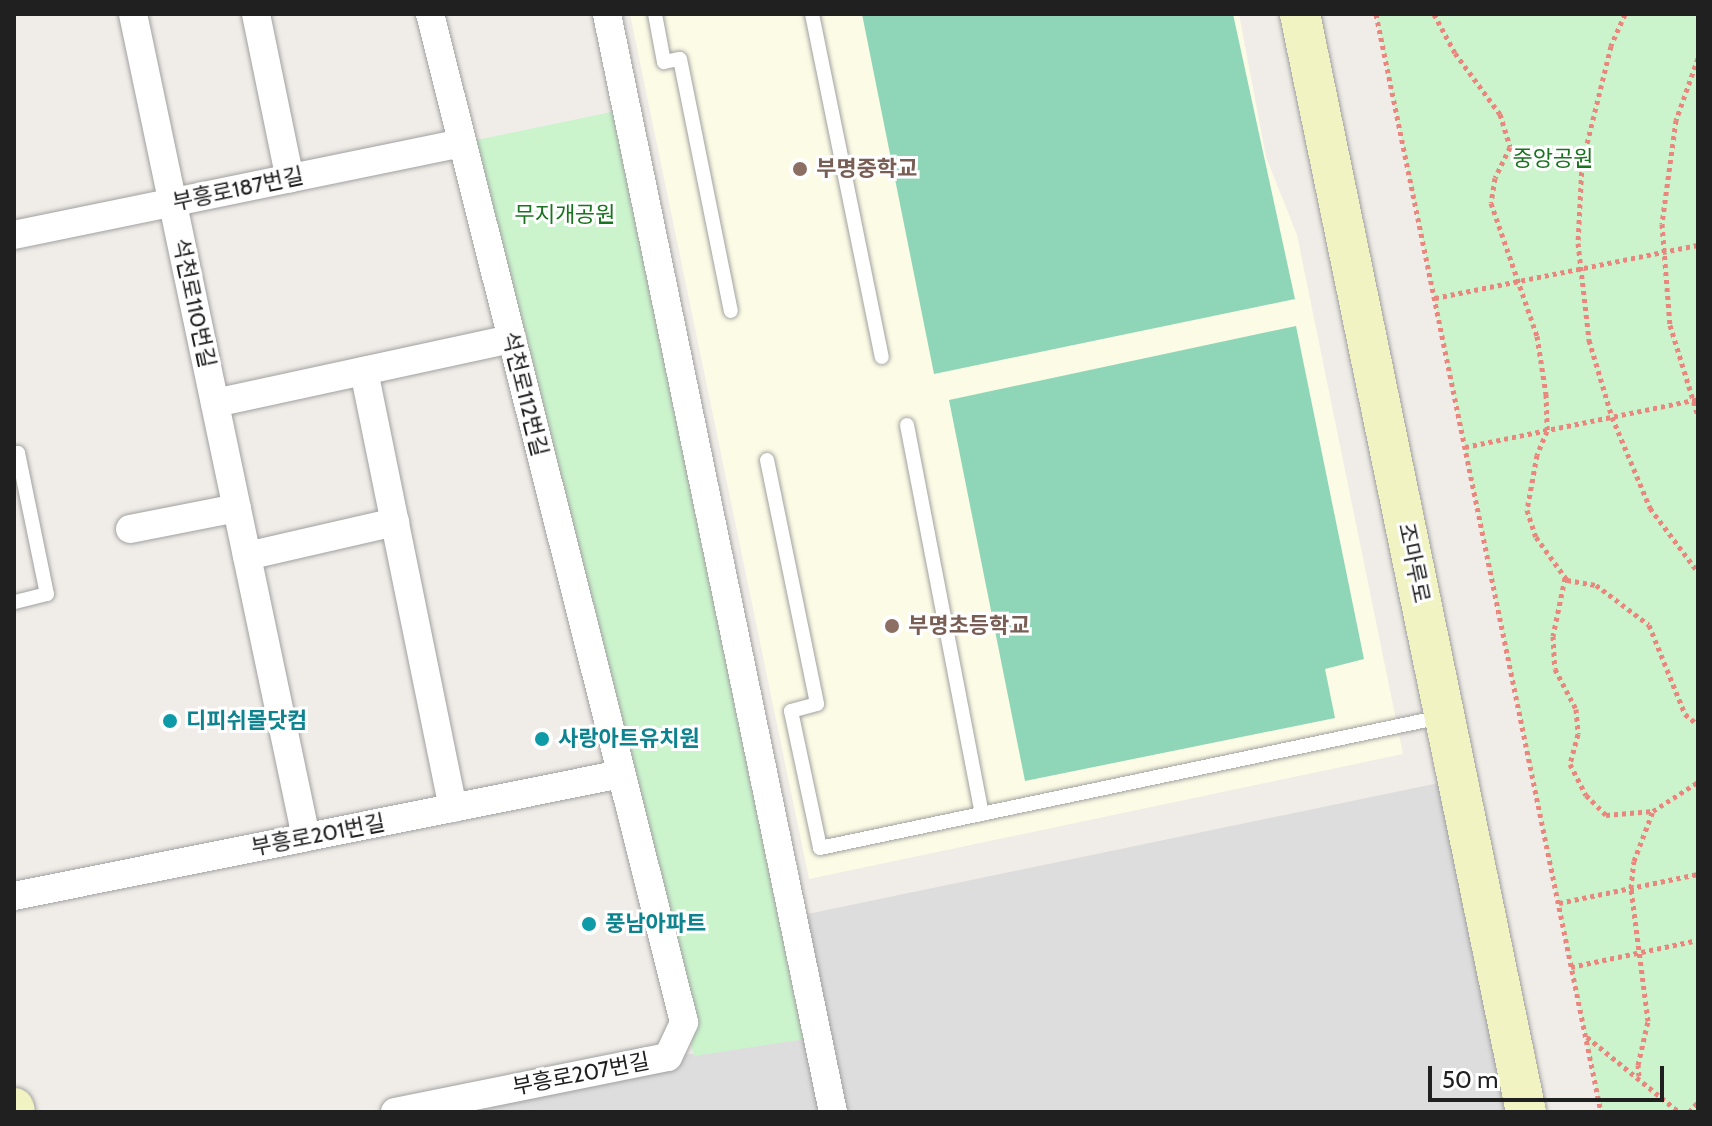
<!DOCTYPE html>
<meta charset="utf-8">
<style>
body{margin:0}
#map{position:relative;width:1712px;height:1126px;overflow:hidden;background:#f0ede8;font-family:Cabin,"Noto Sans KR",sans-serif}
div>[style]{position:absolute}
.residential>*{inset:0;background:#dedddd}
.education>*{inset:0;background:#fcfbe5}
.park>*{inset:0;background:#cbf4cd}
.pitch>*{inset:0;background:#8fd6b9}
.path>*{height:5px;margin-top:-2.5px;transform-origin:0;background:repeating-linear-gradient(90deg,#eb867e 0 4px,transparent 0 8px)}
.roads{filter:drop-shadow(0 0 2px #a1a1a1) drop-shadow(0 0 2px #a1a1a1)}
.lane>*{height:14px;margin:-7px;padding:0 7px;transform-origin:7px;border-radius:7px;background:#fff}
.street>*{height:28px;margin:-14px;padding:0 14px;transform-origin:14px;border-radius:14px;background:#fff}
.secondary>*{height:40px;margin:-20px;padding:0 20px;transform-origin:20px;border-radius:20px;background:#f2f3c3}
.dots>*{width:22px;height:22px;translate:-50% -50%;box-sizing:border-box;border:4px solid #fff;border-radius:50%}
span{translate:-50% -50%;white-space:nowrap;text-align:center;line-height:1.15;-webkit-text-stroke:6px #fff;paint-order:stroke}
.park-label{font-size:22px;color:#18741e}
.education-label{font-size:22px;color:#785e54;font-weight:700}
.left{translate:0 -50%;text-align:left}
.street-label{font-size:22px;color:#202020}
.culture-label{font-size:22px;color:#0d838f;font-weight:700}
.frame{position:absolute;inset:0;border:16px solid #202020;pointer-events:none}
.scale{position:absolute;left:1428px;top:1066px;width:236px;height:36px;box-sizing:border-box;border:4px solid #202020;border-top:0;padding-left:10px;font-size:24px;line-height:28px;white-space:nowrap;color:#202020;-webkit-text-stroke:6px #fff;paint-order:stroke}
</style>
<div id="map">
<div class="residential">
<i style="clip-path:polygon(1458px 779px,1526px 1112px,395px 1112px,668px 1057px,817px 1037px,793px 917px)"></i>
</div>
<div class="education">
<i style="clip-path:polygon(630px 14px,1239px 14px,1266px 157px,1297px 235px,1403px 754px,809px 879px)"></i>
</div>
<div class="park">
<i style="clip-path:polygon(1376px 14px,1698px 14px,1698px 1112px,1601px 1112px)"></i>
<i style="clip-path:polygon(626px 109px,818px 1037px,694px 1056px,462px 143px)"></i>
</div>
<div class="pitch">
<i style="clip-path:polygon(862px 14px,1233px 14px,1295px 299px,934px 374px)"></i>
<i style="clip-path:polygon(1296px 326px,1364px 659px,1325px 669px,1335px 718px,1025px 781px,949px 400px)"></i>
</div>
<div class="path">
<i style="left:1376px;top:14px;width:1121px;rotate:78.42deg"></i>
<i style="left:1434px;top:14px;width:44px;rotate:61.7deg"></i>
<i style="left:1455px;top:53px;width:76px;rotate:53.6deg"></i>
<i style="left:1500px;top:114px;width:34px;rotate:73deg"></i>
<i style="left:1510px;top:147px;width:34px;rotate:116deg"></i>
<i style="left:1495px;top:178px;width:25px;rotate:99deg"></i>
<i style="left:1491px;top:203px;width:141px;rotate:70.9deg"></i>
<i style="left:1537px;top:336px;width:59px;rotate:81.2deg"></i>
<i style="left:1546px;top:394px;width:37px;rotate:88deg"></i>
<i style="left:1547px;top:431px;width:26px;rotate:113deg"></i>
<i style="left:1537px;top:455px;width:56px;rotate:100.3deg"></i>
<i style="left:1527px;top:510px;width:28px;rotate:72deg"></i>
<i style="left:1536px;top:537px;width:53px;rotate:54.2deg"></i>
<i style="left:1567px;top:580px;width:29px;rotate:10deg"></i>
<i style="left:1596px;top:585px;width:66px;rotate:37deg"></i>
<i style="left:1649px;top:625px;width:96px;rotate:68deg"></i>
<i style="left:1685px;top:714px;width:17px;rotate:40deg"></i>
<i style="left:1625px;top:14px;width:35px;rotate:114deg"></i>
<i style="left:1611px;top:46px;width:122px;rotate:103.8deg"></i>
<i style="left:1582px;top:164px;width:79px;rotate:92.9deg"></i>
<i style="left:1578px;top:243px;width:98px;rotate:83.5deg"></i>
<i style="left:1589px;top:340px;width:80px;rotate:73.4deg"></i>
<i style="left:1612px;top:417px;width:99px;rotate:67.3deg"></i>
<i style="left:1650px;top:508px;width:80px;rotate:53.1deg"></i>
<i style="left:1698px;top:58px;width:66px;rotate:109.5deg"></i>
<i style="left:1676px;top:120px;width:105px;rotate:97.7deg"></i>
<i style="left:1662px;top:224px;width:101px;rotate:85.5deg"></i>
<i style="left:1670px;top:325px;width:95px;rotate:72.9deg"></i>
<i style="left:1435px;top:298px;width:268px;rotate:-11.4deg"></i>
<i style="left:1465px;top:447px;width:238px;rotate:-11.6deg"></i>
<i style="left:1565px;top:578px;width:59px;rotate:101.7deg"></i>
<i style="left:1553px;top:636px;width:33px;rotate:87deg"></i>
<i style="left:1555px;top:669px;width:45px;rotate:62.3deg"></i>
<i style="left:1576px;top:709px;width:25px;rotate:85deg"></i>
<i style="left:1578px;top:734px;width:31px;rotate:105deg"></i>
<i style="left:1570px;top:764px;width:35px;rotate:63deg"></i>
<i style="left:1586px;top:795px;width:28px;rotate:45deg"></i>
<i style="left:1606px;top:815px;width:47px;rotate:-4.9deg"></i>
<i style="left:1653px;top:811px;width:54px;rotate:-32.8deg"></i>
<i style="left:1559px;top:903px;width:142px;rotate:-11.8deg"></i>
<i style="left:1571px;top:967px;width:130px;rotate:-12deg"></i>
<i style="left:1587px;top:1037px;width:119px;rotate:39.2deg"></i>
<i style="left:1639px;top:1076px;width:11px;rotate:-95deg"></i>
<i style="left:1638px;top:1065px;width:45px;rotate:-77.2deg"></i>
<i style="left:1648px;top:1021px;width:134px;rotate:-97.3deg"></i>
<i style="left:1631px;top:888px;width:27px;rotate:-84deg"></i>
<i style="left:1634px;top:861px;width:53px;rotate:-69.2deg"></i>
<i style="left:1689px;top:1112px;width:13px;rotate:-48deg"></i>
</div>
<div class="roads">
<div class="lane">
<i style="left:655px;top:14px;width:49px;rotate:79.4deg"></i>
<i style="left:664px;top:62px;width:16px;rotate:-11deg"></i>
<i style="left:680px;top:59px;width:257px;rotate:78.6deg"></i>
<i style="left:812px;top:14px;width:350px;rotate:78.5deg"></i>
<i style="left:907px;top:425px;width:396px;rotate:79.1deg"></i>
<i style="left:14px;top:453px;width:4px"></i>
<i style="left:18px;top:453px;width:144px;rotate:78.4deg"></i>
<i style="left:47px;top:594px;width:34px;rotate:166deg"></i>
<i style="left:767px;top:460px;width:249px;rotate:78.4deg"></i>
<i style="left:817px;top:704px;width:27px;rotate:165deg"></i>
<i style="left:791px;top:711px;width:140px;rotate:78deg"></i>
<i style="left:820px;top:848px;width:635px;rotate:-11.91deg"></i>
</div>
<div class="street">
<i style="left:133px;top:14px;width:841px;rotate:78.13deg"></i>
<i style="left:256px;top:14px;width:168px;rotate:78.4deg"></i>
<i style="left:607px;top:14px;width:1121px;rotate:78.37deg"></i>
<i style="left:14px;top:235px;width:457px;rotate:-11.6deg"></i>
<i style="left:364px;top:371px;width:446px;rotate:78.5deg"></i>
<i style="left:215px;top:403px;width:304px;rotate:-12.2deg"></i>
<i style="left:130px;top:529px;width:109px;rotate:-11.1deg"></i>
<i style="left:247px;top:556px;width:152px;rotate:-12.9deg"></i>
<i style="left:14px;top:896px;width:619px;rotate:-11.36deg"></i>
<i style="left:395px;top:1112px;width:278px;rotate:-11.4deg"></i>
<i style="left:668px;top:1057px;width:38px;rotate:-65deg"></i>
<i style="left:684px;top:1022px;width:1040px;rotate:-104.14deg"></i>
</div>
<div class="secondary">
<i style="left:1300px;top:14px;width:1121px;rotate:78.37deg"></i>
<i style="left:14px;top:1108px;width:4px;rotate:76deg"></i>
</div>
</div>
<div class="dots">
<i style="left:800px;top:169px;background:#8d6e63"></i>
<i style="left:892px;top:626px;background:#8d6e63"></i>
<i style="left:170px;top:721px;background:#0f9aa8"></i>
<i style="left:542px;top:739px;background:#0f9aa8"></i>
<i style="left:589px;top:924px;background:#0f9aa8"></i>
</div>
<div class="park-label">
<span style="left:1553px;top:159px">중앙공원</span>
<span style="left:565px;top:215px">무지개공원</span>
</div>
<div class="education-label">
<span class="left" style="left:816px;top:169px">부명중학교</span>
<span class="left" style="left:908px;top:626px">부명초등학교</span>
</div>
<div class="street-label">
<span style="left:238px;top:189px;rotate:-12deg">부흥로187번길</span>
<span style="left:194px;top:303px;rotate:78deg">석천로110번길</span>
<span style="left:525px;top:394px;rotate:76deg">석천로112번길</span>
<span style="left:1414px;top:563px;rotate:78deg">조마루로</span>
<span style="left:318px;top:835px;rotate:-11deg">부흥로201번길</span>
<span style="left:581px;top:1074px;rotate:-11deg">부흥로207번길</span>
</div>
<div class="culture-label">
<span class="left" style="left:186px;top:721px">디피쉬몰닷컴</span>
<span class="left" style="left:558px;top:739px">사랑아트유치원</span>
<span class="left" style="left:605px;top:924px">풍남아파트</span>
</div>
<div class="frame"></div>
<div class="scale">50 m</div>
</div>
